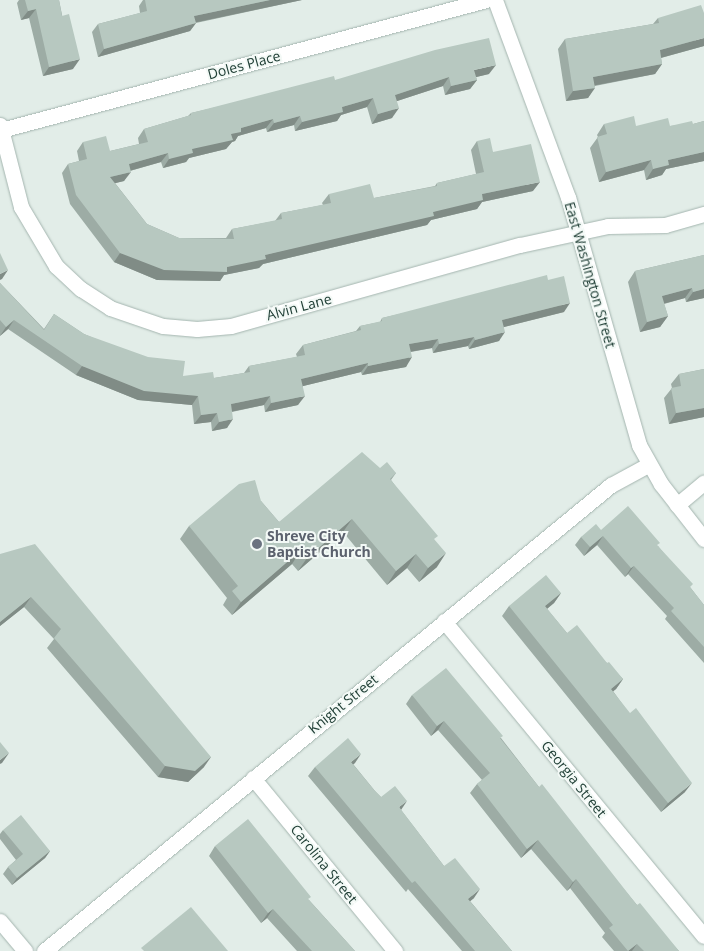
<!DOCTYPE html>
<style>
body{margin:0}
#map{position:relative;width:704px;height:951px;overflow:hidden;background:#e2ede8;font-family:"Open Sans",sans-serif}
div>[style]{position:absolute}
.roads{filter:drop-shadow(0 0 1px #a4b5af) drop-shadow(0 0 1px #a4b5af)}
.street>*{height:15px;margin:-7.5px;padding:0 7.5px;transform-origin:7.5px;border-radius:7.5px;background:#fff}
.secondary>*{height:15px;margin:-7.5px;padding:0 7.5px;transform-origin:7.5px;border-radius:7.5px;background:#fff}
.wall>*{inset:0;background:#9daca5}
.shaded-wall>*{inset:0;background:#808c86}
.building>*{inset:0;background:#b7c8c0}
.dots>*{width:14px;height:14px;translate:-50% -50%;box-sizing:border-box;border:2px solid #f3f9f6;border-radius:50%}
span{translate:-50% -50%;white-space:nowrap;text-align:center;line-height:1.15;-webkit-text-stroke:4px #f3f9f6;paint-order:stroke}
.street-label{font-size:14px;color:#203f36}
.worship-label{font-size:14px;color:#5b616d;font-weight:700}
.left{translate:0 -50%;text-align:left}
</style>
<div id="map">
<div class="roads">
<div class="street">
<i style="left:0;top:125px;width:85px;rotate:75.6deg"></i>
<i style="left:21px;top:207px;width:69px;rotate:59.3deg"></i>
<i style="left:56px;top:266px;width:34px;rotate:43deg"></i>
<i style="left:81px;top:289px;width:35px;rotate:33deg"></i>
<i style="left:110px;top:308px;width:56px;rotate:18.8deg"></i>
<i style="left:163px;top:326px;width:34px;rotate:5deg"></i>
<i style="left:197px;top:329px;width:34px;rotate:-5deg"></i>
<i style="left:231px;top:326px;width:300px;rotate:-15.7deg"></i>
<i style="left:520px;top:245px;width:90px;rotate:-12.2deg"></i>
<i style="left:608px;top:226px;width:57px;rotate:-1deg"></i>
<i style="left:665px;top:225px;width:41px;rotate:-15.8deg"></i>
<i style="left:1px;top:130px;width:502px;rotate:-15deg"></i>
<i style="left:677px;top:505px;width:35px;rotate:-40deg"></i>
<i style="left:444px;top:621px;width:408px;rotate:50.5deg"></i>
<i style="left:253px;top:778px;width:224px;rotate:50.6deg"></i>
<i style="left:0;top:921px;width:39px;rotate:50deg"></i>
</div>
<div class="secondary">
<i style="left:495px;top:0;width:210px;rotate:69.7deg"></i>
<i style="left:568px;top:197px;width:258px;rotate:74deg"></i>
<i style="left:639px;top:445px;width:45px;rotate:60.6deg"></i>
<i style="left:661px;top:484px;width:70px;rotate:52deg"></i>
<i style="left:44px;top:951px;width:734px;rotate:-39.42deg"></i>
<i style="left:611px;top:485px;width:42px;rotate:-28.4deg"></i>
</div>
</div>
<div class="wall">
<i style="clip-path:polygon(19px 0,59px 0,73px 69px,43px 76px,29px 18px,21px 20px,17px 3px)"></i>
<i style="clip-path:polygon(143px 0,302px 0,196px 23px,190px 31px,98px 57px,92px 32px,98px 24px,140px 13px,139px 6px)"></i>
<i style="clip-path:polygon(658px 18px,704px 46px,661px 58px,662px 64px,655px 74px,595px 86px,588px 98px,566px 101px,558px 49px,565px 39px,653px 24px)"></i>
<i style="clip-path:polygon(489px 74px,476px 77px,477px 80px,470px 89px,445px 95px,443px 86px,397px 101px,392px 118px,372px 124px,367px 107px,341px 115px,337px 121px,295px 131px,294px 125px,267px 132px,266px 128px,238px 136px,235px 141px,232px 142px,226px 149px,189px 158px,186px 162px,163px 168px,161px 162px,130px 171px,124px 181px,115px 183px,147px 224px,179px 238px,226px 238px,232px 229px,275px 221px,281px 213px,323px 205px,322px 203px,329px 194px,374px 198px,435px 186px,437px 183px,476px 174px,471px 150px,477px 141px,493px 152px,533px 191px,482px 202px,477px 209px,431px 220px,427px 225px,263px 264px,259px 268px,224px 275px,220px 281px,157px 280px,114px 262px,70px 204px,62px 173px,68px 164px,79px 161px,77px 151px,83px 142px,110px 151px,139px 144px,138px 138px,144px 129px,188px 116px,191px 113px,335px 80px)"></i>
<i style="clip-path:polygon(704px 121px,704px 161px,666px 169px,662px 175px,646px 180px,644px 170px,599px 182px,590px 148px,598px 137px,597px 135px,604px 124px,636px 126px,670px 126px,693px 124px)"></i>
<i style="clip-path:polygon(704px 255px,704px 298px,686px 302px,685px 298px,664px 304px,668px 316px,660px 327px,640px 332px,628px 282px,635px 271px)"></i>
<i style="clip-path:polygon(548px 280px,564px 312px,504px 327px,499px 341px,469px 349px,468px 346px,433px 353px,432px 348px,411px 352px,406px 367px,362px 375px,361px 372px,303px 386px,298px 405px,265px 412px,264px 405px,232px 412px,227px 428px,212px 431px,211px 422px,194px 424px,192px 405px,138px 400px,76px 375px,8px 329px,0 336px,0 283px,44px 329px,54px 314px,84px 334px,183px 376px,214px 378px,244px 373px,249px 366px,297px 357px,296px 354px,303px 345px,356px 331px,360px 326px,380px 322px,382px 318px)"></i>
<i style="clip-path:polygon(704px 369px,704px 417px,669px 424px,664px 398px,672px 388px,671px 384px,679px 374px)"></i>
<i style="clip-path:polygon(380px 468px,396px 473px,391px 480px,435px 541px,437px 567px,419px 582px,407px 568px,387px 585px,343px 532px,298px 571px,292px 564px,232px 615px,223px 605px,227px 598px,180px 539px,189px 526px,261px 501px,279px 522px)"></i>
<i style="clip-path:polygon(601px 530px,658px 546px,704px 605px,704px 663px,665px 619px,667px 616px,628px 574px,625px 577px,597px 545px,584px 556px,575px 545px,581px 537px)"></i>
<i style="clip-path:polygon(0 554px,204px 767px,188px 782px,158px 777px,47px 648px,54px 639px,24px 607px,0 626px)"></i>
<i style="clip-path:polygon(561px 593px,554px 603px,547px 609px,567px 633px,607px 663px,623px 679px,616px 689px,613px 691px,685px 792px,661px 812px,502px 616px,509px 606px)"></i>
<i style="clip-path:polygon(412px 695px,501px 738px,539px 787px,637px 905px,679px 951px,614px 951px,602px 937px,605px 933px,570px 888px,567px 891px,531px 849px,521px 858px,470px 793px,477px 784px,482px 780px,438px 730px,431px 736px,406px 704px)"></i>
<i style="clip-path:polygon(355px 763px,353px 764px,375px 791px,381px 797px,401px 810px,444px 866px,474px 898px,470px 901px,512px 951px,462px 951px,408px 889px,406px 892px,308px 776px,315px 767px)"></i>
<i style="clip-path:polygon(3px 830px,50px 851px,45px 858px,12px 885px,3px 874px,8px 867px,16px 860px,0 839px,0 834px)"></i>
<i style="clip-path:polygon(215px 846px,309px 900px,355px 951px,297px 951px,267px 918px,261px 923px,209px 856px)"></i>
</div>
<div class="shaded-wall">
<i style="clip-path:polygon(270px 0,302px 0,188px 24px,194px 16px)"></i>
<i style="clip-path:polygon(36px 9px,29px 18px,21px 20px,28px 11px)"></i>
<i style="clip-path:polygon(196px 23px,190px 31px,98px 57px,104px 49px)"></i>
<i style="clip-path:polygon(704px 38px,704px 46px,653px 60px,660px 50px)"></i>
<i style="clip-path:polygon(80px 59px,73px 69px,43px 76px,49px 67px)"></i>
<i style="clip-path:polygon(662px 64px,655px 74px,586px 87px,593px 77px)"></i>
<i style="clip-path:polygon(496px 65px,489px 74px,468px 79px,474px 70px)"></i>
<i style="clip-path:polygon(449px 77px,443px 86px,388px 104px,395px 95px)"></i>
<i style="clip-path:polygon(477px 80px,470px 89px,445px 95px,451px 86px)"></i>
<i style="clip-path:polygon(595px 88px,588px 98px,566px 101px,573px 91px)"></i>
<i style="clip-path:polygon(373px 98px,367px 107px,341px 115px,337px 121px,295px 131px,302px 122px,342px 107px)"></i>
<i style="clip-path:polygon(399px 108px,392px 118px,372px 124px,378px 114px)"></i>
<i style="clip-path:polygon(300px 116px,294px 125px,267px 132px,274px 123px)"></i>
<i style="clip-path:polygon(273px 119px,266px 128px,238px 136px,235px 141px,232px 142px,226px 149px,189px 158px,186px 162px,163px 168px,169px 159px,192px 149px,231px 134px,241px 128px)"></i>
<i style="clip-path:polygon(704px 152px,704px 161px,666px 169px,662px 175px,646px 180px,653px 169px,668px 160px)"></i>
<i style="clip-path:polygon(168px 153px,161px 162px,122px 173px,129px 164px)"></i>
<i style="clip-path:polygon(651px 160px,644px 170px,599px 182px,606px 172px)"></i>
<i style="clip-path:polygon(131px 172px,124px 181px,104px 186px,110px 177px)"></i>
<i style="clip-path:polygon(540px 182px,533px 191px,482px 202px,477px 209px,431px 220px,427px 225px,263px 264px,259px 268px,224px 275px,220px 281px,157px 280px,114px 262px,120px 253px,227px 267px,265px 255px,433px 212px,482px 194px)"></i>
<i style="clip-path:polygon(8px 270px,2px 279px,0 280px,0 274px)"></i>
<i style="clip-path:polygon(692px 288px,685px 298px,655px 306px,662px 296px)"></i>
<i style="clip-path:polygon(704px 289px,704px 298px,686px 302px,693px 292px)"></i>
<i style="clip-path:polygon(570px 303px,564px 312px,496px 329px,502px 320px)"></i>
<i style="clip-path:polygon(668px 316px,660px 327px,640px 332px,647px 322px)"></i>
<i style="clip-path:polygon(14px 320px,8px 329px,0 336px,6px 327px)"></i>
<i style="clip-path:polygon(505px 332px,499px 341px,469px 349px,475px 340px)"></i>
<i style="clip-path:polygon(474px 337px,468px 346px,433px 353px,439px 344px)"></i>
<i style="clip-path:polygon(438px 339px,432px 348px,403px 353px,409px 344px)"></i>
<i style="clip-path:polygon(412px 357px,406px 367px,362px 375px,368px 366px)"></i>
<i style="clip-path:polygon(368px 363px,361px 372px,295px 388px,301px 379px)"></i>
<i style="clip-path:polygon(82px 366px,198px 396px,192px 405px,138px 400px,76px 375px)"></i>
<i style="clip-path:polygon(270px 396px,264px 405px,225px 413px,231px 404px)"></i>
<i style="clip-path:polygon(305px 396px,298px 405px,265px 412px,271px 403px)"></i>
<i style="clip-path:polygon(704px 408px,704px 417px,669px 424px,676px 413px)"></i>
<i style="clip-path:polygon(217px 413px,211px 422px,194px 424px,201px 415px)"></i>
<i style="clip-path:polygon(233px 419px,227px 428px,212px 431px,219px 422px)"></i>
<i style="clip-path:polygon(352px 519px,343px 532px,298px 571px,307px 558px)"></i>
<i style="clip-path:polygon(603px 536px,597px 545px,584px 556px,590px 547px)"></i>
<i style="clip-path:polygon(301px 550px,292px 564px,232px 615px,241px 602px)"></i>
<i style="clip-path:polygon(446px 553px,437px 567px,419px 582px,428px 568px)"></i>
<i style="clip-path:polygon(416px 554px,407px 568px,387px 585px,396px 571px)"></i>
<i style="clip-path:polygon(634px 566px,628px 574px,625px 577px,631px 568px)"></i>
<i style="clip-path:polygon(561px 593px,554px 603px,538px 616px,545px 606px)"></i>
<i style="clip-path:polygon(31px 597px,24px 607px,0 626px,0 622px)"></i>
<i style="clip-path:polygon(623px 679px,616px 689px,604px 699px,611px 689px)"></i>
<i style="clip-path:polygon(444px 721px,438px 730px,431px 736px,437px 726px)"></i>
<i style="clip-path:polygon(9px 753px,2px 763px,0 764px,0 760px)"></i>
<i style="clip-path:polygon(361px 754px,355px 763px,345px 771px,351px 762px)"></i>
<i style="clip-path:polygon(211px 757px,204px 767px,188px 782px,158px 777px,165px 766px)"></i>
<i style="clip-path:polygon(692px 783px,685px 792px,661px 812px,668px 803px)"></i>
<i style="clip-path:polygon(407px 801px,401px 810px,399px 807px)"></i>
<i style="clip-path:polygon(538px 840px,531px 849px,521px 858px,527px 849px)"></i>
<i style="clip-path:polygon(50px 851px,45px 858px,12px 885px,17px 878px)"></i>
<i style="clip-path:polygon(576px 879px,570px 888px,567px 891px,573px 882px)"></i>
<i style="clip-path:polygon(480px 889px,474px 898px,462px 908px,468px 899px)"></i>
<i style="clip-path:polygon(273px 909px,267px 918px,261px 923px,268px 913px)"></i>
<i style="clip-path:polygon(637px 944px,632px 951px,628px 951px)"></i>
</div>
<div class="building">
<i style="clip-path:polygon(25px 0,59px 0,62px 16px,69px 14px,80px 59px,49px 67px,36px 9px,28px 11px)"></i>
<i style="clip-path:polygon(145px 0,270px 0,194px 16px,196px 23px,104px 49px,98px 24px,147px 11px)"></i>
<i style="clip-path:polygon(701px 5px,704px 13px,704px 38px,660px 50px,662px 64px,593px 77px,595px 88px,573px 91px,565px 39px,659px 23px,658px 18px)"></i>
<i style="clip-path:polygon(489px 38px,496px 65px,474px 70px,477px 80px,451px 86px,449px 77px,395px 95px,399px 108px,378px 114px,373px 98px,342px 107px,343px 112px,302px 122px,300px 116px,274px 123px,273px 119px,241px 128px,241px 132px,231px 134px,233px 140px,192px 149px,193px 153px,169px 159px,168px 153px,129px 164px,131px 172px,110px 177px,147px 224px,179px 238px,234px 239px,232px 229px,282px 219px,281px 213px,331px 203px,329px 194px,370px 184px,374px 198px,437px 186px,437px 183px,484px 172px,477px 141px,490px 138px,493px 152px,531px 144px,540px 182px,482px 194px,483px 200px,433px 212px,434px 216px,265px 255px,266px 259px,227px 267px,227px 272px,164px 270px,120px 253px,76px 195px,68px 164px,87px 159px,83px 142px,106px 136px,110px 151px,148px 142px,144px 129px,191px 115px,191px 113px,334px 76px,335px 80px,435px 50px)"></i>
<i style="clip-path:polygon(634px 116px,636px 126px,668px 118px,670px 126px,692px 121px,693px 124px,704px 121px,704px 152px,668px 160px,669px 165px,653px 169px,651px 160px,606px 172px,597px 137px,607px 134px,604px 124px)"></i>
<i style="clip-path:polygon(0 253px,8px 270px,0 274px)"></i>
<i style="clip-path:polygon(704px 255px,704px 289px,693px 292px,692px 288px,662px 296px,668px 316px,647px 322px,635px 271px)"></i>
<i style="clip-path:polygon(547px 275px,548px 280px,564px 276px,570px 303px,502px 320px,505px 332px,475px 340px,474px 337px,439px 344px,438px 339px,409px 344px,412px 357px,368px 366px,368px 363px,301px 379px,305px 396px,271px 403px,270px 396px,231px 404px,233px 419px,219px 422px,217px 413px,201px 415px,198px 396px,144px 391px,82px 366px,14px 320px,6px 327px,0 320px,0 283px,44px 330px,54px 314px,84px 334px,148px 357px,185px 361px,183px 376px,213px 372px,214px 378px,250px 372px,249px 366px,305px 355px,303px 345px,361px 330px,360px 326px,382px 321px,382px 318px)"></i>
<i style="clip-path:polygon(704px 369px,704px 408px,676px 413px,671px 388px,681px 386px,679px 374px)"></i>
<i style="clip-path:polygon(362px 452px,380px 468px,387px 462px,396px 473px,390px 479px,438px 536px,434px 539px,446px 553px,428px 568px,416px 554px,396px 571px,352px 519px,307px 558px,301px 550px,241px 602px,232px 591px,238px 586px,189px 526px,239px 484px,255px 480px,261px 501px,279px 522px)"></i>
<i style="clip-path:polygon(628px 506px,660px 543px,657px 545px,693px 584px,690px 587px,704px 605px,704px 647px,671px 611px,674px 608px,634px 566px,631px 568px,603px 536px,590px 547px,581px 537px,596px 524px,601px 530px)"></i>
<i style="clip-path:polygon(35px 544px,211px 757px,195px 771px,165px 766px,54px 638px,61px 629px,31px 597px,0 622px,0 554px)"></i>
<i style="clip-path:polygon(546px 575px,561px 593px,545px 606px,567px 633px,577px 625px,607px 663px,609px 662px,623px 679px,611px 689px,630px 713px,636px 708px,692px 783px,668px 803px,509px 606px)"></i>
<i style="clip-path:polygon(446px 668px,503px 736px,500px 738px,539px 787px,542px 784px,637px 905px,640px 903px,679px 951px,644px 951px,637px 944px,628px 951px,609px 928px,613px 925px,576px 879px,573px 882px,538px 840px,527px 849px,477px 784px,490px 773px,444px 721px,437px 726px,412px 695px)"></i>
<i style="clip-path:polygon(348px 738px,361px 754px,351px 762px,375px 791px,381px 797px,395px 786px,407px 801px,399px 807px,444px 866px,455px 858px,480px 889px,468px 899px,512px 951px,475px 951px,415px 881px,412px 883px,315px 767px)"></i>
<i style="clip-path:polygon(0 742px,9px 753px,0 760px)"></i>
<i style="clip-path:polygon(21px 815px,50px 851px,17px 878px,8px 867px,23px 854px,3px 830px)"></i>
<i style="clip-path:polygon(248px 819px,311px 897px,308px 899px,355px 951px,312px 951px,273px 909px,268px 913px,215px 846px)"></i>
<i style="clip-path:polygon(191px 907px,228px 951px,144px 951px,141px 948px)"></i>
</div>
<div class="dots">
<i style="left:257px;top:544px;background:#6b7280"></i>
</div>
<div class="street-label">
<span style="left:244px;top:65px;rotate:-15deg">Doles Place</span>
<span style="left:590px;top:275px;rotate:74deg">East Washington Street</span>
<span style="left:299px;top:307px;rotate:-15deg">Alvin Lane</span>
<span style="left:343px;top:704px;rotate:-39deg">Knight Street</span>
<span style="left:574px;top:779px;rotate:51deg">Georgia Street</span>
<span style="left:324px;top:864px;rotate:51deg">Carolina Street</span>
</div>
<div class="worship-label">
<span class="left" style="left:267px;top:544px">Shreve City<br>Baptist Church</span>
</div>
</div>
